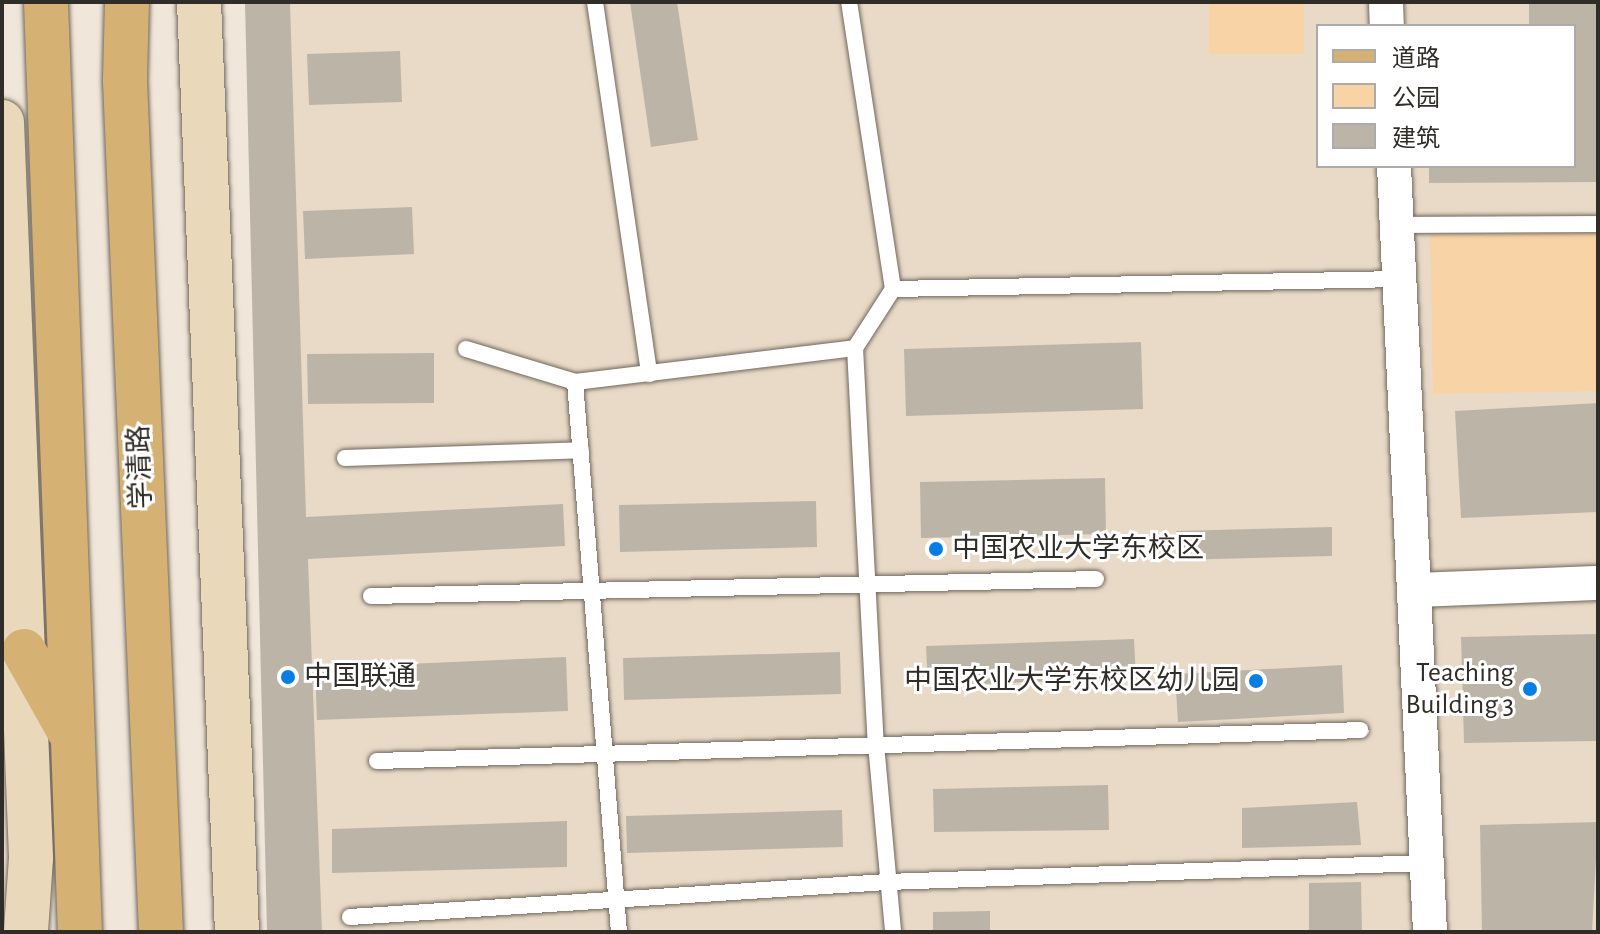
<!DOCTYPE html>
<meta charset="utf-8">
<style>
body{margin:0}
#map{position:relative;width:1600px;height:934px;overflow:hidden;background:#f0e6d9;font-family:"Alegreya Sans","Noto Sans SC",sans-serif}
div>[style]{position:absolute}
.built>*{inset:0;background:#e9dac8}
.green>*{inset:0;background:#f8d3a5}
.building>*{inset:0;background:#bdb4a8}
.roads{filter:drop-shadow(0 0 2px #70675c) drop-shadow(0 0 2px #70675c)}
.lane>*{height:16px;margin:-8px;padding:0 8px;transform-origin:8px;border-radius:8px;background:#fff}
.street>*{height:34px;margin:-17px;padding:0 17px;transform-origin:17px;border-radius:17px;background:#fff}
.secondary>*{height:44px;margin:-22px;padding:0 22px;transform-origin:22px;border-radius:22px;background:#ead8ba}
.primary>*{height:44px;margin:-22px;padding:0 22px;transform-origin:22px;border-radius:22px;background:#d6b174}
.dots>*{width:22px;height:22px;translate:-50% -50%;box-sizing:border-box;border:4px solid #fff;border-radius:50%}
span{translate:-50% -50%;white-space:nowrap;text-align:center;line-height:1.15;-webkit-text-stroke:6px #fff;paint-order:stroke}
.street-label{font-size:28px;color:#302c27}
.poi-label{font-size:28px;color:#302c27}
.left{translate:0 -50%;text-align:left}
.right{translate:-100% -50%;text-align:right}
.frame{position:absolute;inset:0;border:4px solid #302c27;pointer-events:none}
.legend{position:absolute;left:1316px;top:24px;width:260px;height:144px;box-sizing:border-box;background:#fff;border:2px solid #acaba9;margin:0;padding:10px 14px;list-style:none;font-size:24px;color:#302c27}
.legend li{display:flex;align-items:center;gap:16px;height:40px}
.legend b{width:40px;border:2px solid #acaba9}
</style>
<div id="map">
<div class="built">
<i style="clip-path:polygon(evenodd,245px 2px,1598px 2px,1598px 932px,293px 932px,245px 2px,1318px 26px,1574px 26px,1574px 166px,1318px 166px,1318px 26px)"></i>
</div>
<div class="green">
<i style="clip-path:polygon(1209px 2px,1304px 2px,1304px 54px,1209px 54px)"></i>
<i style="clip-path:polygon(1598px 232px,1598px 391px,1433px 394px,1430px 235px)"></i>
</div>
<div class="building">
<i style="clip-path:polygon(245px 2px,290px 2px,306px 517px,563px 504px,565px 546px,308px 559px,322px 932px,267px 932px)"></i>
<i style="clip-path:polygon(630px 2px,677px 2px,698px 140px,651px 147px)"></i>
<i style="clip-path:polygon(1529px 2px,1598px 2px,1598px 182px,1429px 183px,1429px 166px,1574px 166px,1574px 26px,1529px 26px)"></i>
<i style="clip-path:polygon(400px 51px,402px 102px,309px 105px,307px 54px)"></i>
<i style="clip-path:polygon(412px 207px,414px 254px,305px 259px,303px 211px)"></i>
<i style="clip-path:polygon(1141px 342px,1143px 409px,906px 416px,904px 349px)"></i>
<i style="clip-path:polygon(434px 353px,434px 403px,308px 404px,307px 354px)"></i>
<i style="clip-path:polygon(1598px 403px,1598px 512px,1461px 518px,1455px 411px)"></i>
<i style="clip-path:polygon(1105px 478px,1106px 534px,921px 538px,920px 482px)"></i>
<i style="clip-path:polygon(816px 501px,817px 547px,620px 552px,619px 505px)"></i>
<i style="clip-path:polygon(1332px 527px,1332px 556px,1177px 560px,1176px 531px)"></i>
<i style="clip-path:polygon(1598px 634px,1598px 741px,1464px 743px,1461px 637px)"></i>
<i style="clip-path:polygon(1134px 639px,1136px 678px,928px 686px,926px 646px)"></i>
<i style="clip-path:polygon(840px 652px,841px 694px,624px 700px,623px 658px)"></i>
<i style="clip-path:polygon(566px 657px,568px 711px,317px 720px,315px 668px)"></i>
<i style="clip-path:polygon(1342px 665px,1344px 713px,1178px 722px,1175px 674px)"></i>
<i style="clip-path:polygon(1108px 785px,1109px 830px,934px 832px,933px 789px)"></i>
<i style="clip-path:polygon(1357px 802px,1361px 845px,1242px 848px,1242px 808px)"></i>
<i style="clip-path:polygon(842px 810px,843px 847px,627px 853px,626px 816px)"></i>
<i style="clip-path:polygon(567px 821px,567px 867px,332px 873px,332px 829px)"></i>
<i style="clip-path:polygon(1598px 822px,1592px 932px,1482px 932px,1480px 825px)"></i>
<i style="clip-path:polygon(1361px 882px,1362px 932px,1309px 932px,1309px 883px)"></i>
<i style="clip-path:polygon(990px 911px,990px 932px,933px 932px,933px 912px)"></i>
</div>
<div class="roads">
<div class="lane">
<i style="left:595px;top:2px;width:376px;rotate:81.7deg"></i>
<i style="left:1396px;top:225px;width:202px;rotate:-0.3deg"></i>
<i style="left:893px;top:289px;width:507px;rotate:-1.13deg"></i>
<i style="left:855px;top:348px;width:397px;rotate:87deg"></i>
<i style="left:876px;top:744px;width:189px;rotate:84.8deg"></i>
<i style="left:466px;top:349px;width:114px;rotate:16.8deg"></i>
<i style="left:575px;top:382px;width:552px;rotate:85.43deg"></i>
<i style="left:575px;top:382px;width:282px;rotate:-6.9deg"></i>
<i style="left:855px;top:348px;width:70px;rotate:-57.2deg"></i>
<i style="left:893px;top:289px;width:290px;rotate:-98.7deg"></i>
<i style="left:345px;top:458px;width:236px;rotate:-1.9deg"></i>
<i style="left:371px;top:596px;width:725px;rotate:-1.34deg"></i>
<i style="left:377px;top:761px;width:984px;rotate:-1.8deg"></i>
<i style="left:350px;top:917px;width:538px;rotate:-3.73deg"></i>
<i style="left:887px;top:882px;width:540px;rotate:-2.02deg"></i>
</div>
<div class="street">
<i style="left:1386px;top:2px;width:24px;rotate:88deg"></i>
<i style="left:1394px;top:166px;width:767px;rotate:87.31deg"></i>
<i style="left:1414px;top:590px;width:184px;rotate:-2.2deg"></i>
</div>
<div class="secondary">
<i style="left:199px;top:2px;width:931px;rotate:87.66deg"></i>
<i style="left:2px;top:122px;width:737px;rotate:87.74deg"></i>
<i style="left:31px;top:858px;width:74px;rotate:93.9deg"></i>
</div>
<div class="primary">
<i style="left:46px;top:2px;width:931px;rotate:87.91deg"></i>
<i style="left:127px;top:2px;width:79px;rotate:91.5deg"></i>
<i style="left:125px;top:81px;width:852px;rotate:87.58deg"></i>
<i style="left:24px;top:651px;width:92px;rotate:60.6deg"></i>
</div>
</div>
<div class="dots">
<i style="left:936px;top:549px;background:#087de4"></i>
<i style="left:288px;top:677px;background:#087de4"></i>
<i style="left:1256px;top:681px;background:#087de4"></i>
<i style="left:1530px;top:689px;background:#087de4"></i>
</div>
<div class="street-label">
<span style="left:141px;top:467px;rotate:-92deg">学清路</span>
</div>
<div class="poi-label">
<span class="left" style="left:952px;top:549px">中国农业大学东校区</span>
<span class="right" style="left:1514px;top:689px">Teaching<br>Building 3</span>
<span class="left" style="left:304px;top:677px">中国联通</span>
<span class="right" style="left:1240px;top:681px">中国农业大学东校区幼儿园</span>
</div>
<div class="frame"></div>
<ul class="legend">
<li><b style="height:10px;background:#d6b174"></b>道路</li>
<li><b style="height:22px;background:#f8d3a5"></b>公园</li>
<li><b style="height:22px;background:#bdb4a8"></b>建筑</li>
</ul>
</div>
